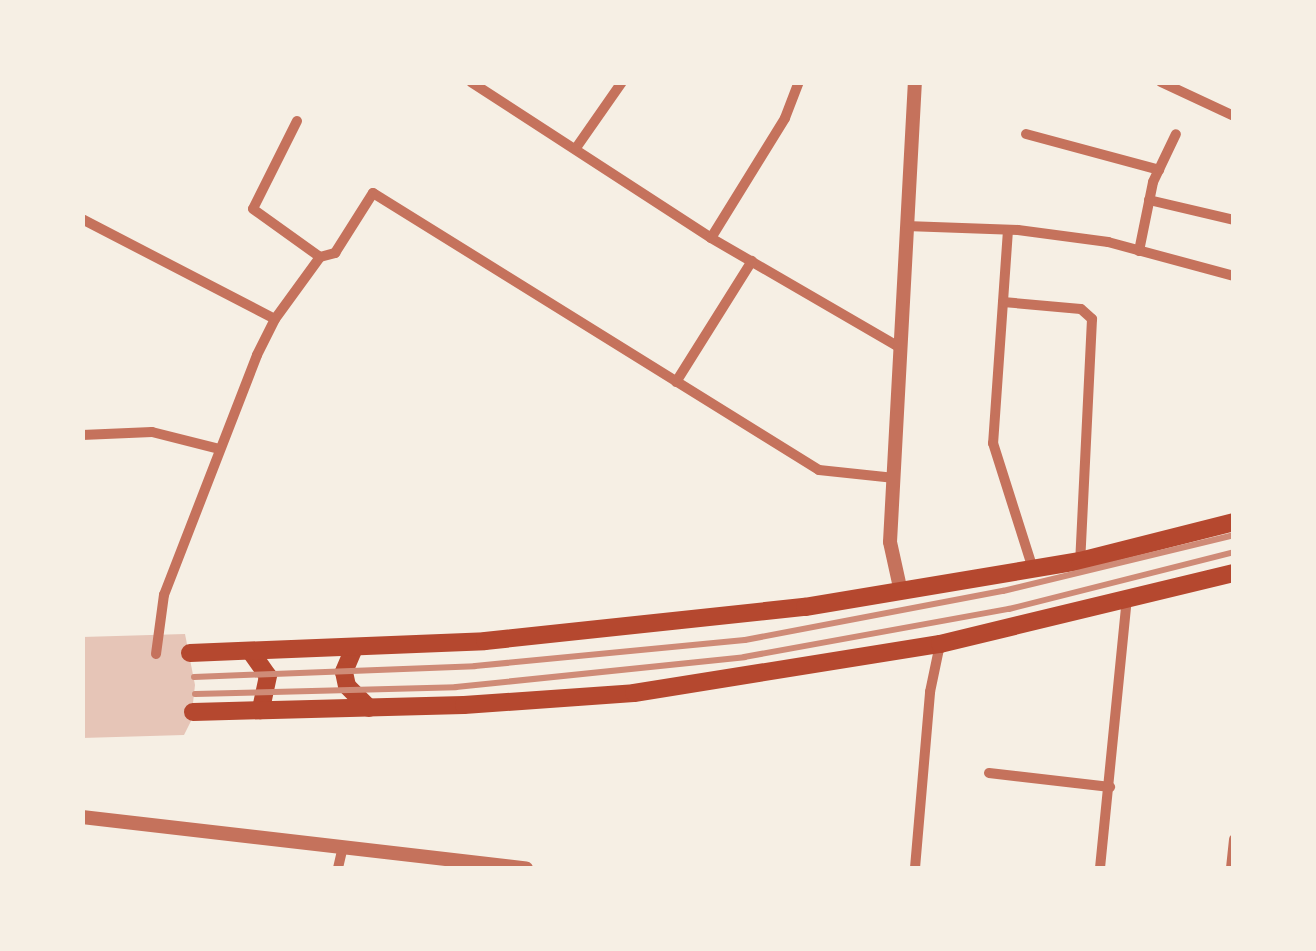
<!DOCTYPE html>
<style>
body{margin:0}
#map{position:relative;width:1316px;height:951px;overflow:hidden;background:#f6efe4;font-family:Signika,sans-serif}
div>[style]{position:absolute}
.building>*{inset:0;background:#e6c5b7}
.minor>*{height:10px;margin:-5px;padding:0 5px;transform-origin:5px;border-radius:5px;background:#c5725c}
.tertiary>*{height:14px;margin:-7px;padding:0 7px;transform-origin:7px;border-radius:7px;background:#c5725c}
.primary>*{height:18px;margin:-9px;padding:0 9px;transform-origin:9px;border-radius:9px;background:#b5482f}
.rail>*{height:6px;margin:-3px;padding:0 3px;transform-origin:3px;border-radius:3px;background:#cf8b77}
span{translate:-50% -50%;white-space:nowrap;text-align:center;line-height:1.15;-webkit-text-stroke:9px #f6efe4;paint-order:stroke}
.frame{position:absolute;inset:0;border:85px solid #f6efe4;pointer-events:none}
</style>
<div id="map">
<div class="building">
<i style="clip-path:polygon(185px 634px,195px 685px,191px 721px,184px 735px,82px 738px,82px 637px)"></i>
</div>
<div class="minor">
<i style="left:471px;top:82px;width:286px;rotate:33deg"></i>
<i style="left:711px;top:238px;width:220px;rotate:30.1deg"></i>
<i style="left:1161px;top:82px;width:81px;rotate:25deg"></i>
<i style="left:297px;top:121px;width:98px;rotate:116.6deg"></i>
<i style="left:253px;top:209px;width:82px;rotate:35.6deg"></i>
<i style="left:1026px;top:134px;width:138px;rotate:15.1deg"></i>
<i style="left:576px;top:148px;width:80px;rotate:-55.1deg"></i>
<i style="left:1149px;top:200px;width:87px;rotate:13.2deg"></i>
<i style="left:82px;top:219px;width:217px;rotate:27.4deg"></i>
<i style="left:906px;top:226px;width:112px;rotate:2deg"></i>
<i style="left:1018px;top:230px;width:91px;rotate:7.6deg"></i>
<i style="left:1108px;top:242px;width:131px;rotate:15.1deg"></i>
<i style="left:1008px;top:230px;width:214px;rotate:94deg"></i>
<i style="left:993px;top:443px;width:132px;rotate:72.4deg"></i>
<i style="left:711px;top:238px;width:141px;rotate:-58.3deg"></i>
<i style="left:785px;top:118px;width:39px;rotate:-69deg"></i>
<i style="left:1139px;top:251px;width:70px;rotate:-78.5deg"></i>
<i style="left:1153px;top:182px;width:53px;rotate:-64.4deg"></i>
<i style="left:1003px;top:302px;width:78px;rotate:5.1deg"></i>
<i style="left:1081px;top:309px;width:15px;rotate:42deg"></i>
<i style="left:1092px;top:319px;width:242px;rotate:92.8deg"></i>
<i style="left:676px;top:382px;width:143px;rotate:-57.9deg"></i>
<i style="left:82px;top:435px;width:70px;rotate:-2.5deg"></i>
<i style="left:152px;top:432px;width:69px;rotate:14.2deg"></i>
<i style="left:156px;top:654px;width:60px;rotate:-82.3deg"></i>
<i style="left:164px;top:595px;width:257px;rotate:-68.8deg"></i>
<i style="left:257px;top:355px;width:40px;rotate:-63.4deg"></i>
<i style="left:275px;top:319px;width:77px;rotate:-54deg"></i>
<i style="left:320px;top:257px;width:16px;rotate:-15deg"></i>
<i style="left:335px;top:253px;width:71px;rotate:-57.7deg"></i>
<i style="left:373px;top:193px;width:525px;rotate:31.84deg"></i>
<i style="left:819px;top:470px;width:76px;rotate:6deg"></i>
<i style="left:989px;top:773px;width:122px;rotate:6.6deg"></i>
<i style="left:338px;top:868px;width:22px;rotate:-77deg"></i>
<i style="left:915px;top:868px;width:177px;rotate:-85.1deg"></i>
<i style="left:930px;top:692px;width:49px;rotate:-78.2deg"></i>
<i style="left:1100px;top:868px;width:271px;rotate:-84.3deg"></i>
<i style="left:1231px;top:868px;width:29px;rotate:-84deg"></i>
</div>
<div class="tertiary">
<i style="left:901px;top:592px;width:51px;rotate:-102.4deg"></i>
<i style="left:890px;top:542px;width:461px;rotate:-86.9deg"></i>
<i style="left:82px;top:817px;width:447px;rotate:6.6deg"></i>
</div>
<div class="primary">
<i style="left:354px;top:648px;width:26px;rotate:113deg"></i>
<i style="left:344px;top:672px;width:14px;rotate:78deg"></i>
<i style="left:347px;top:686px;width:31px;rotate:45deg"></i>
<i style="left:251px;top:652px;width:29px;rotate:55deg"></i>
<i style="left:268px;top:676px;width:35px;rotate:102deg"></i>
<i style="left:190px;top:653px;width:295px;rotate:-2.3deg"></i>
<i style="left:485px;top:641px;width:322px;rotate:-6.1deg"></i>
<i style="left:805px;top:607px;width:279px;rotate:-9.5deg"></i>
<i style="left:1080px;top:561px;width:159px;rotate:-14.2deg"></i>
<i style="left:193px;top:712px;width:271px;rotate:-1.5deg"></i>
<i style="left:464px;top:705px;width:170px;rotate:-4deg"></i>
<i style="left:634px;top:693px;width:310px;rotate:-9.1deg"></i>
<i style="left:940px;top:644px;width:302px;rotate:-13.6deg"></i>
</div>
<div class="rail">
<i style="left:194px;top:677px;width:281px;rotate:-2.2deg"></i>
<i style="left:475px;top:666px;width:271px;rotate:-5.5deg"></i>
<i style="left:745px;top:640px;width:263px;rotate:-10.8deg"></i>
<i style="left:1003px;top:591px;width:238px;rotate:-13.6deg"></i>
<i style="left:195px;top:694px;width:261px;rotate:-1.5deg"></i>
<i style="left:456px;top:687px;width:290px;rotate:-5.9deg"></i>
<i style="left:744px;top:657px;width:269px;rotate:-10.3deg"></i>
<i style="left:1009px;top:609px;width:232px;rotate:-14.2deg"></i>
</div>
<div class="frame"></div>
</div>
